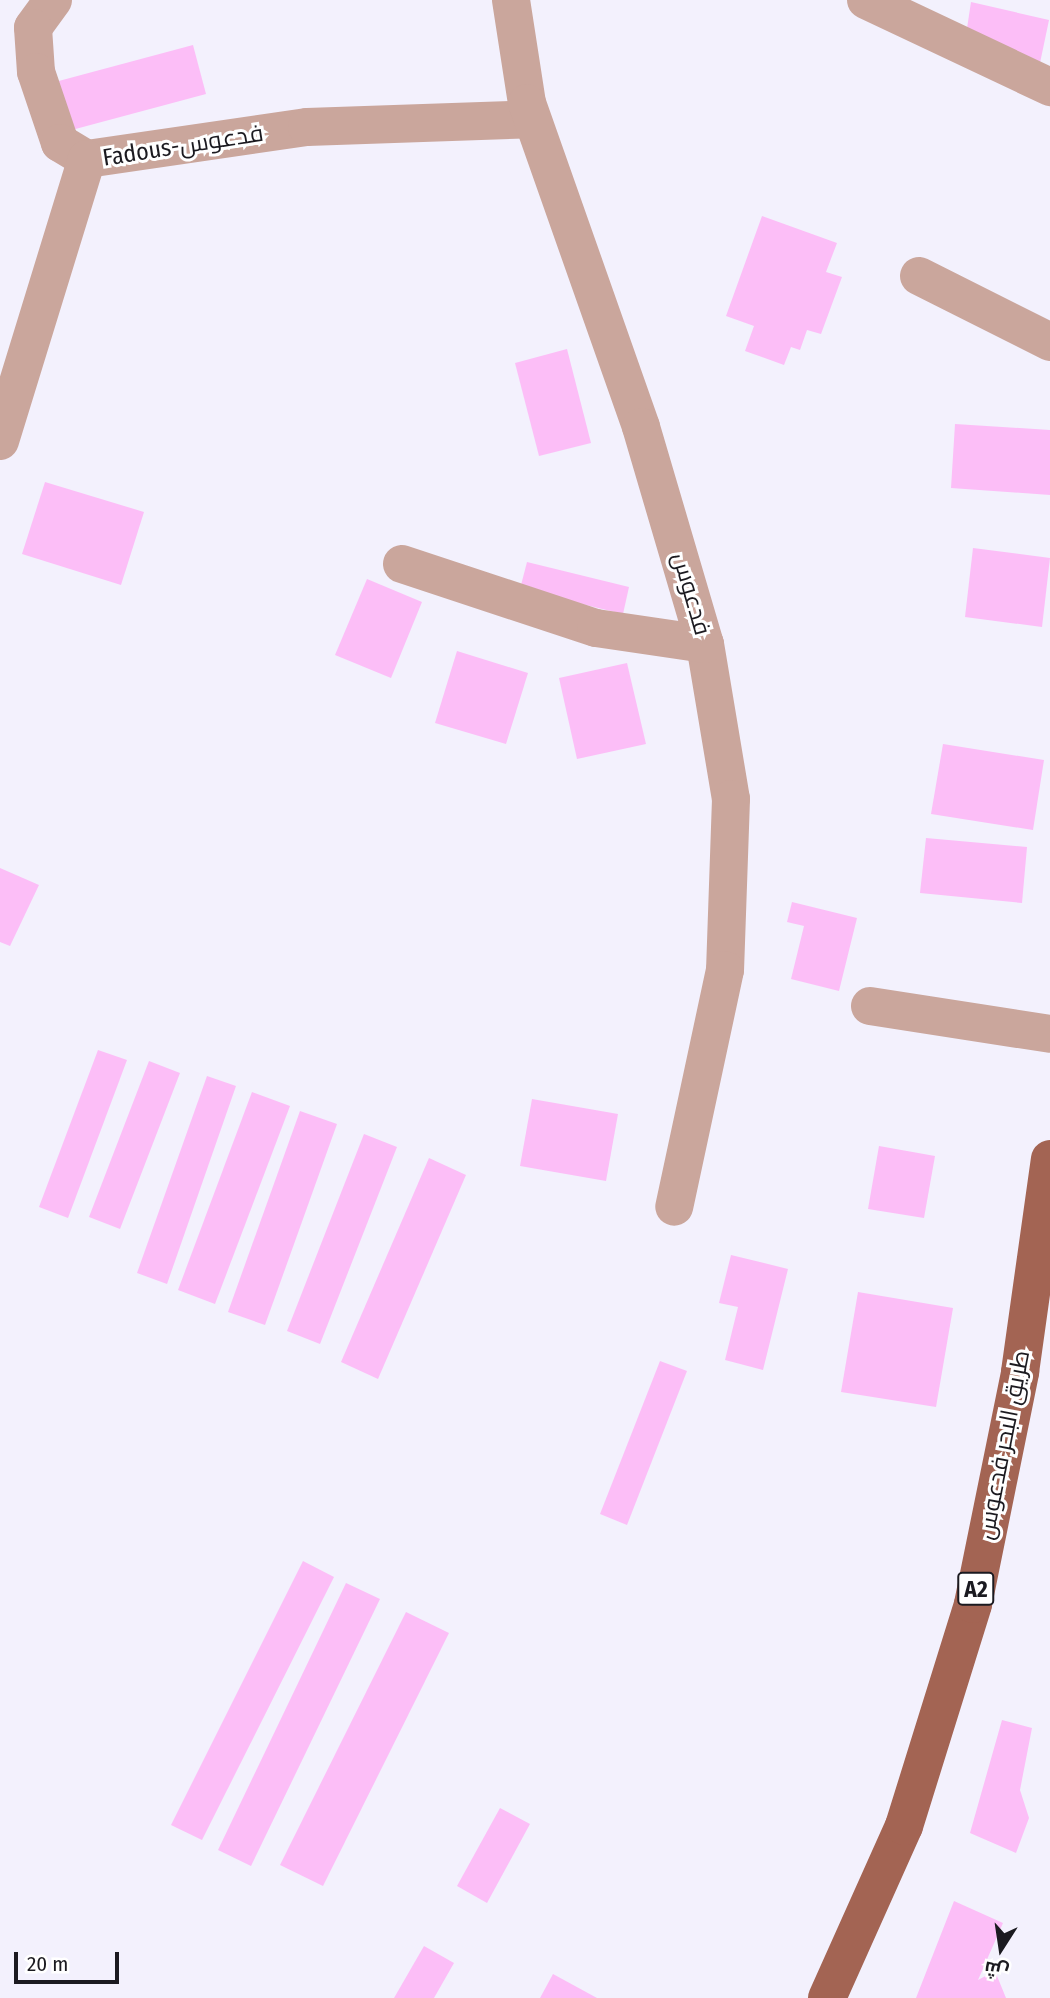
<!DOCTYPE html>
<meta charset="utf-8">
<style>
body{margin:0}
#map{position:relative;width:1050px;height:1998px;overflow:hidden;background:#f3f1fd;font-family:"Fira Sans Condensed",Cairo,sans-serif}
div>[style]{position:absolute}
.building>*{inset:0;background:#fcbef7}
.minor>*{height:38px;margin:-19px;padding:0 19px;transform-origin:19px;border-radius:19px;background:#caa69c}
.major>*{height:38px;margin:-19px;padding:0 19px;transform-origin:19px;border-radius:19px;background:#a36453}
span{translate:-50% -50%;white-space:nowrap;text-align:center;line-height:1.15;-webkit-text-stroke:6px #fff;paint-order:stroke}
.shield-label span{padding:2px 5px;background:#fff;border:2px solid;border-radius:5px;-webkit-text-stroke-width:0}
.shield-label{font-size:23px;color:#1b1a20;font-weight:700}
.street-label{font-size:24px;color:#1b1a20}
.north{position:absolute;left:966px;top:1914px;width:70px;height:70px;-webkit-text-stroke:5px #fff;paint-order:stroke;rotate:192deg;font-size:19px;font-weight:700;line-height:28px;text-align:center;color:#1b1a20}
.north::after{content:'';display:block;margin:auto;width:24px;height:32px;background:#1b1a20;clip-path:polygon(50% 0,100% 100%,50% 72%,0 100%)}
.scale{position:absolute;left:14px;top:1952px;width:105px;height:32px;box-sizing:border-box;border:4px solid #1b1a20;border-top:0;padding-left:9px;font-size:21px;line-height:24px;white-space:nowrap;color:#1b1a20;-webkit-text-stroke:5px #fff;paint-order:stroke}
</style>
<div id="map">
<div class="building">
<i style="clip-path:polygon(971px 2px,1049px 20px,1040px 63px,966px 35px)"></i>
<i style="clip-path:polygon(193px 45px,206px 94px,68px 131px,55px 82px)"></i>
<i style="clip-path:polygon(762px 216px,837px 243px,826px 272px,842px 277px,821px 334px,807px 330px,800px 350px,791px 347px,784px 365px,745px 351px,754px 326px,726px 316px)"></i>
<i style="clip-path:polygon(567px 349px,591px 443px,539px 456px,515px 363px)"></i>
<i style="clip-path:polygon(955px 424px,1050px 430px,1050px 495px,951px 488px)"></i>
<i style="clip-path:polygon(45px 482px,144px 512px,121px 585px,22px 554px)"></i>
<i style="clip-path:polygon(973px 548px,1050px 558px,1042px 627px,965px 617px)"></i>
<i style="clip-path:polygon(527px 562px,629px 587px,623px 614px,520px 589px)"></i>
<i style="clip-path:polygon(367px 579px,422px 602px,391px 678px,335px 655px)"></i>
<i style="clip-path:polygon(457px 651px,528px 673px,506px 744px,435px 723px)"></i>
<i style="clip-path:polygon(627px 663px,646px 744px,577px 759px,559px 678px)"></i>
<i style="clip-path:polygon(943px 744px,1044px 760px,1033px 830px,931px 814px)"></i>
<i style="clip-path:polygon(926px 838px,1027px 847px,1022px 903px,920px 893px)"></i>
<i style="clip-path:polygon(0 868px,39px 885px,10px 946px,0 942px)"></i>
<i style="clip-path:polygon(792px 902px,857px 918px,839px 991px,791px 979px,804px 926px,787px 922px)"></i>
<i style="clip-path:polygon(98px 1050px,127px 1060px,68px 1218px,39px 1207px)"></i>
<i style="clip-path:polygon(149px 1061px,180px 1073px,120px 1229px,89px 1217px)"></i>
<i style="clip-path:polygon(207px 1076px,236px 1086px,167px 1284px,137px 1273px)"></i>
<i style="clip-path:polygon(252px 1092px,290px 1106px,215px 1304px,178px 1290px)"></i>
<i style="clip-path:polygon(532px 1099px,618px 1114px,606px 1181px,520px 1166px)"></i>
<i style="clip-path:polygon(300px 1111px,337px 1124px,265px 1325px,228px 1312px)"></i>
<i style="clip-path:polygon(364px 1134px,397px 1147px,320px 1344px,287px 1331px)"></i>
<i style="clip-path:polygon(879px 1146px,935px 1156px,924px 1218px,868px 1209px)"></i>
<i style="clip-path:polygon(429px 1158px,466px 1175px,378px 1379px,341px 1362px)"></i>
<i style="clip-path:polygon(731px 1255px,788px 1269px,763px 1370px,725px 1360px,738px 1307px,719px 1303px)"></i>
<i style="clip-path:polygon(858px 1292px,953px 1308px,936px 1407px,841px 1392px)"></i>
<i style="clip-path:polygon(660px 1361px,687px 1371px,627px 1525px,600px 1514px)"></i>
<i style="clip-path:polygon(303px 1561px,334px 1577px,202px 1840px,171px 1825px)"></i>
<i style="clip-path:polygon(346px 1583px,380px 1599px,251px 1866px,218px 1850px)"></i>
<i style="clip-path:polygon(406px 1612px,449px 1633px,323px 1886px,280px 1865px)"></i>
<i style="clip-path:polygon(1002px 1720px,1032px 1728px,1020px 1790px,1029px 1818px,1016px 1853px,970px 1833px)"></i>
<i style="clip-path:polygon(500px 1808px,530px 1824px,487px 1903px,457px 1886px)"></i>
<i style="clip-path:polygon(954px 1901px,1003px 1923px,978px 1980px,995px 1971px,1006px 1998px,916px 1998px)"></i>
<i style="clip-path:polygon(424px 1946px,454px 1963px,434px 1998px,394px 1998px)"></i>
<i style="clip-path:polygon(553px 1974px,597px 1998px,540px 1998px)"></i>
</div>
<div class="minor">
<i style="left:53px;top:0;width:34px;rotate:126deg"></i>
<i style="left:33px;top:28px;width:44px;rotate:86.1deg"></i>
<i style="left:36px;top:72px;width:75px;rotate:71.3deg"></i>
<i style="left:60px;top:143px;width:31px;rotate:31deg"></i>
<i style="left:87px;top:159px;width:222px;rotate:-8.3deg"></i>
<i style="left:307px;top:127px;width:225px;rotate:-2deg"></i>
<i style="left:511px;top:0;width:104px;rotate:81.2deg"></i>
<i style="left:527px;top:103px;width:343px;rotate:70.6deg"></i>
<i style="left:641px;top:427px;width:226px;rotate:73.6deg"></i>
<i style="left:705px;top:644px;width:157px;rotate:80.5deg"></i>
<i style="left:731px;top:799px;width:171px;rotate:92deg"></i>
<i style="left:725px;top:970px;width:242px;rotate:102.1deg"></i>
<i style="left:866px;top:0;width:204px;rotate:25.3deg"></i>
<i style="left:919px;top:276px;width:147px;rotate:26.7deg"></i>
<i style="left:0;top:441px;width:295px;rotate:-72.9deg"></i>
<i style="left:402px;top:564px;width:204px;rotate:18.3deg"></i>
<i style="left:596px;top:628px;width:110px;rotate:8.4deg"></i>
<i style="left:870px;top:1006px;width:182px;rotate:8.8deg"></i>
</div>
<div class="major">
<i style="left:827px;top:1998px;width:188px;rotate:-65.9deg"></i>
<i style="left:904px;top:1826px;width:232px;rotate:-72.7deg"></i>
<i style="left:973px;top:1604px;width:237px;rotate:-78.5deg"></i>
<i style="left:1020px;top:1372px;width:215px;rotate:-82deg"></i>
</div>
<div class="shield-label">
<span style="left:976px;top:1589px">A2</span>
</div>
<div class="street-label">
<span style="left:183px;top:146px;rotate:-9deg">Fadous-فدعوس</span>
<span style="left:691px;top:594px;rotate:74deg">فدعوس</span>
<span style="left:1004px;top:1445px;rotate:-79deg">طريق البحر فدعوس</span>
</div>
<div class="north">ش</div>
<div class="scale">20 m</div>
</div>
